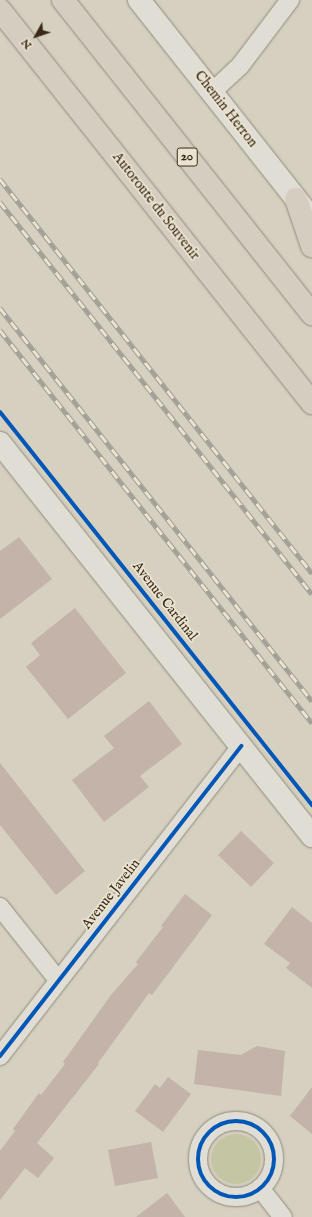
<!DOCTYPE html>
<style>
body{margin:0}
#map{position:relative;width:312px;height:1217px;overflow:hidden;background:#d6d0c0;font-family:"IM FELL English",serif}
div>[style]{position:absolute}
.green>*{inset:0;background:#c4c5a3}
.round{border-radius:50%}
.building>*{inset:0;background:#c3b3a8}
.roads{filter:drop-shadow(0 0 1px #908b7f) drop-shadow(0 0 1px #908b7f)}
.street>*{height:18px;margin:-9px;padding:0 9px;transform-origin:9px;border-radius:9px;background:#e0ddd4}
.street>.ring{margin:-9px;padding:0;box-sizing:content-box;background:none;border:18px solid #e0ddd4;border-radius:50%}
.secondary>*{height:22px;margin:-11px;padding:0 11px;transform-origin:11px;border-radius:11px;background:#e0ddd4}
.highway>*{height:22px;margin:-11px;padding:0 11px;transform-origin:11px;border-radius:11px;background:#d4cdc0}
.rail>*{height:4.5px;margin-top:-2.25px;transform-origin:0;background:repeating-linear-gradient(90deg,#eae3d0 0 9px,#a39f96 0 18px);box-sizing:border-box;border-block:1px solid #a39f96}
.cycleway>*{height:4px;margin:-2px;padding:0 2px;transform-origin:2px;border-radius:2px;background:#0057b8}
.cycleway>.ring{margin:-2px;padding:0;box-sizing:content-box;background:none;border:4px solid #0057b8;border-radius:50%}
span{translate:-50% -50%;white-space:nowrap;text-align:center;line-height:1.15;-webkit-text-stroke:3.5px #eae3d0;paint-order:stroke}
.shield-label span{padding:1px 3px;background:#eae3d0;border:1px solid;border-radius:3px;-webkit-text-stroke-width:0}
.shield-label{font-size:13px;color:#392a17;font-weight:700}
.street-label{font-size:14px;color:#392a17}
.north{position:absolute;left:16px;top:16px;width:40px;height:40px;-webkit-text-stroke:3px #eae3d0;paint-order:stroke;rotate:230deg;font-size:11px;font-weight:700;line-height:16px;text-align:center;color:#392a17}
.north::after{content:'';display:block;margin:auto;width:14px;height:18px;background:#392a17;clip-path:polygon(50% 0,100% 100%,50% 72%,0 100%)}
</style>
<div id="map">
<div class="green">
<i class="round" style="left:211px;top:1134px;width:50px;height:50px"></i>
</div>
<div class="building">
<i style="clip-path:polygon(19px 537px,52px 579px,0 619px,0 551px)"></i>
<i style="clip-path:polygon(75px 608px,126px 673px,68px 719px,26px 667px,40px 655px,31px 643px)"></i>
<i style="clip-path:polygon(149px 701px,182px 744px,140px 776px,149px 787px,104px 822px,72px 780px,114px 748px,104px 736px)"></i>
<i style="clip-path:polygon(0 763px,85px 871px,56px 895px,0 825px)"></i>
<i style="clip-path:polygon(241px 831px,274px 863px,251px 887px,218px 855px)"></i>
<i style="clip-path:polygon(185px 894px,212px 915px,152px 995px,149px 993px,98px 1063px,99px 1064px,37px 1143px,54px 1158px,38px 1178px,25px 1168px,0 1200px,0 1151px,15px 1131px,13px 1129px,39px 1093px,41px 1095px,65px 1064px,63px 1062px,111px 995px,138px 964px,136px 962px,163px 927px,161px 926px)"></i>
<i style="clip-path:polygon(292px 907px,312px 923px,312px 988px,286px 968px,290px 963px,264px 944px)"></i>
<i style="clip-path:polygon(257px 1046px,285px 1051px,281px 1096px,194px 1084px,198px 1050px,241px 1055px)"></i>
<i style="clip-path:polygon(168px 1077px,191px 1094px,163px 1132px,135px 1111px,155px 1084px,160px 1088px)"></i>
<i style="clip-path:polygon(312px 1087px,312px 1134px,290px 1116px)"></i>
<i style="clip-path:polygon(151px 1142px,158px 1178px,115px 1186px,108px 1150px)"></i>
<i style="clip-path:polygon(167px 1193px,185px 1217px,136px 1217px)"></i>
</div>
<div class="roads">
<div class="street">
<i style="left:212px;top:92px;width:38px;rotate:-43deg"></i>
<i style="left:240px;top:66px;width:83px;rotate:-52.9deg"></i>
<i style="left:0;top:907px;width:93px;rotate:51.5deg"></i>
<i style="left:0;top:1056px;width:393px;rotate:-52.1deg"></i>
<i class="ring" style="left:198px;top:1121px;width:58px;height:58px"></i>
<i style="left:260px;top:1188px;width:37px;rotate:52deg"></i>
</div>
<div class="secondary">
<i style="left:139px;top:0;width:274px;rotate:51.7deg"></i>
<i style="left:0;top:443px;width:502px;rotate:51.55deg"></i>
</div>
<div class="highway">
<i style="left:63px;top:0;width:401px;rotate:51.6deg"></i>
<i style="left:0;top:10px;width:502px;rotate:51.55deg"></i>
<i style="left:296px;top:199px;width:50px;rotate:71.2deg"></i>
</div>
</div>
<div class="rail">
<i style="left:0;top:179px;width:503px;rotate:51.63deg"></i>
<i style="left:0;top:202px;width:501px;rotate:51.48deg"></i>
<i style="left:0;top:308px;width:502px;rotate:51.55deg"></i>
<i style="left:0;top:330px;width:502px;rotate:51.55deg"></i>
</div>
<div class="cycleway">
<i style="left:0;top:412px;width:502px;rotate:51.55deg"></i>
<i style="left:0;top:1056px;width:393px;rotate:-52.1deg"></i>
<i class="ring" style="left:198px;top:1121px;width:72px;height:72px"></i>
</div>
<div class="shield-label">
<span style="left:187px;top:157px">20</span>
</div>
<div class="street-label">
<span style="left:226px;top:109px;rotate:52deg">Chemin Herron</span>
<span style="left:156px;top:206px;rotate:52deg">Autoroute du Souvenir</span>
<span style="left:165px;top:601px;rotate:52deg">Avenue Cardinal</span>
<span style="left:111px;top:894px;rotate:-52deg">Avenue Javelin</span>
</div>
<div class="north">N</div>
</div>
